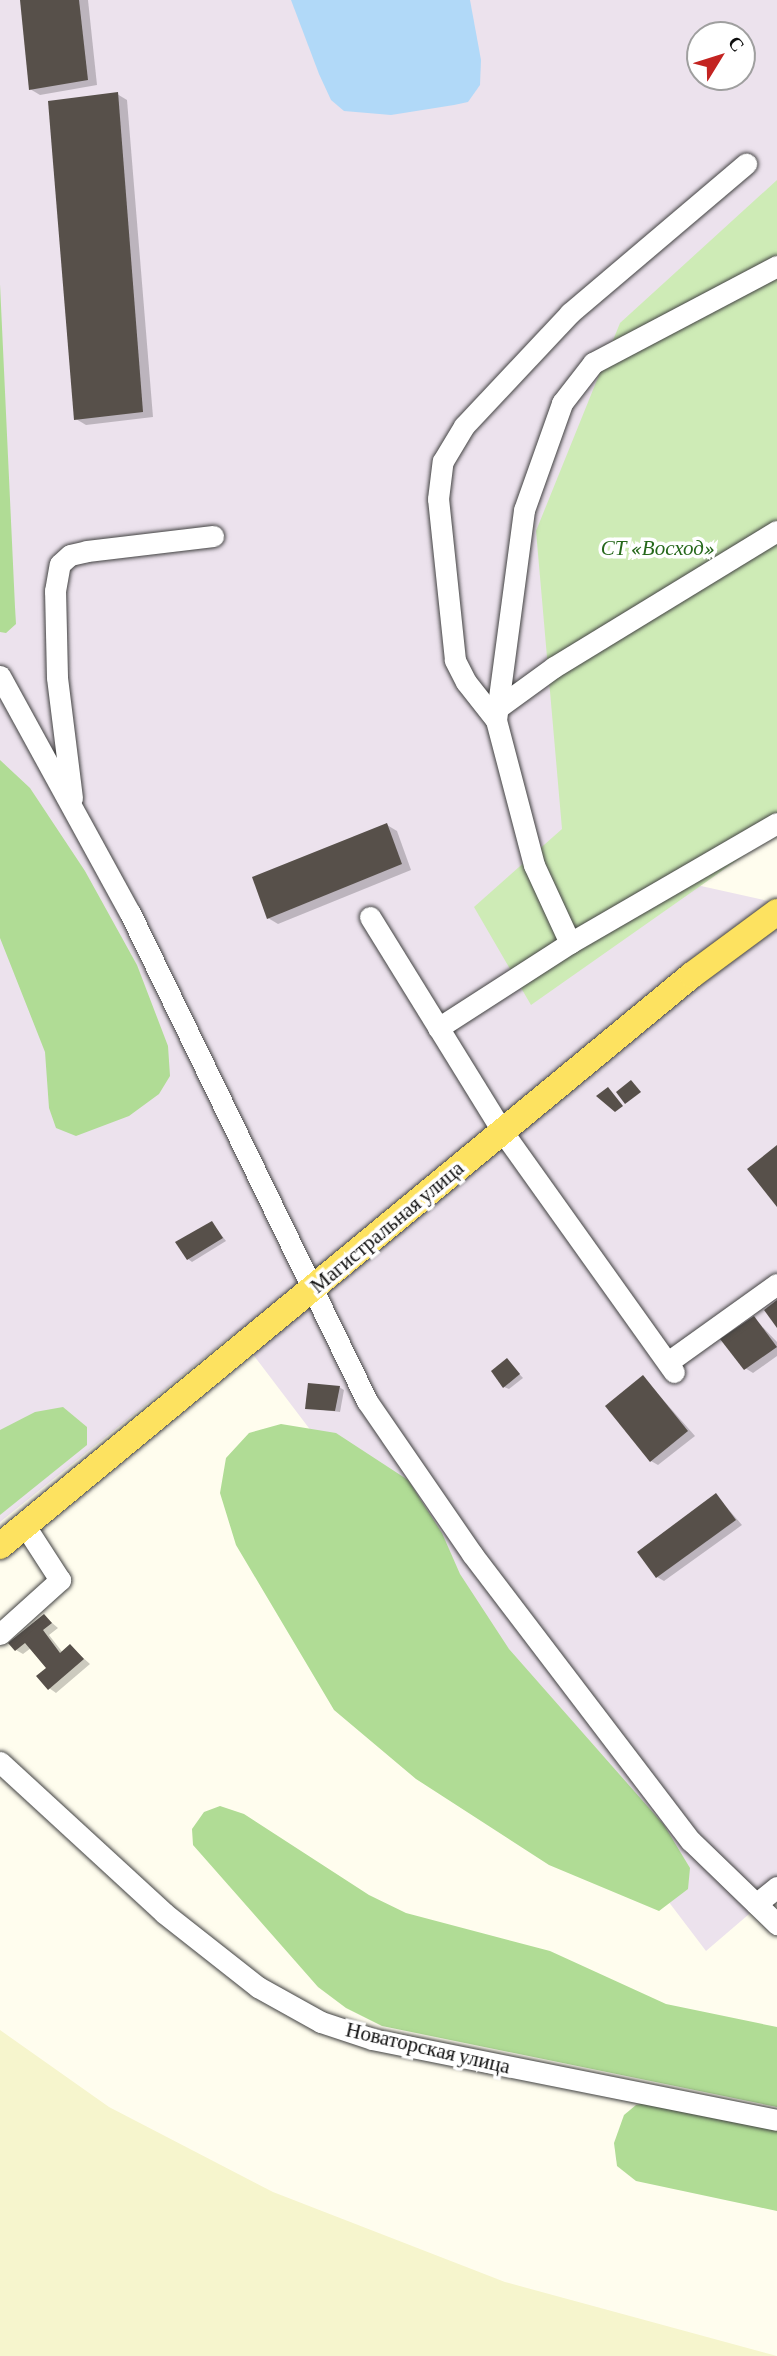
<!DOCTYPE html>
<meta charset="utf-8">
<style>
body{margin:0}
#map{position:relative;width:777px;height:2356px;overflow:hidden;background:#fffdee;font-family:"Crimson Pro",serif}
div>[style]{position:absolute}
.industrial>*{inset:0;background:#ece2ed}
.farmland>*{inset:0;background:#f6f5cd}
.green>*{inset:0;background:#ceebb6}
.forest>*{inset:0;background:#b0dc95}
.water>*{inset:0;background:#b1d9f8}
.shadow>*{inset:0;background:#0003}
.building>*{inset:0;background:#57504a}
.roads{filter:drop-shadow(0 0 2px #414141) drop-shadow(0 0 2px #414141)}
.minor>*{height:21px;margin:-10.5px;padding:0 10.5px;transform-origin:10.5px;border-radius:10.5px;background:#fff}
.major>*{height:26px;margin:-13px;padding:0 13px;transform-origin:13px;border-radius:13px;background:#fde260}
span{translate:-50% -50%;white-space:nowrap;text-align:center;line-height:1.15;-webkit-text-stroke:7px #fff;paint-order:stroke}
.park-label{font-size:21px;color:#26681b;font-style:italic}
.street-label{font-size:21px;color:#0e0e0e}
.north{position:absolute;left:686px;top:21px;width:70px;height:70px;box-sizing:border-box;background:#fff;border:2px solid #9f9f9f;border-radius:50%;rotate:52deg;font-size:19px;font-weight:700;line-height:28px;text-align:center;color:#0e0e0e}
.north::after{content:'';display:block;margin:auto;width:24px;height:32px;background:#c32421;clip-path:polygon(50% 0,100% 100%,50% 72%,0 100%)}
</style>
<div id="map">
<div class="industrial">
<i style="clip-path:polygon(evenodd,0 0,777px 0,777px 235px,584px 860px,777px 903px,777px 1890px,706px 1951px,236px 1332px,0 1522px,0 0,700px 35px,742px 35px,742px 77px,700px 77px,700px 35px)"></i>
</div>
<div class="farmland">
<i style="clip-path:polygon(0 2030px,109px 2107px,273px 2192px,505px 2282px,777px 2356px,0 2356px)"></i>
</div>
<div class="green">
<i style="clip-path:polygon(777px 180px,777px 832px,531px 1005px,474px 907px,562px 829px,536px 531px,620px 323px)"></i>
</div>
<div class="forest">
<i style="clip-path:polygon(0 284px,15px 607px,16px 624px,6px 633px,0 632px)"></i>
<i style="clip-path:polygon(0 760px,30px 788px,85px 871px,137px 965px,168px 1046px,170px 1076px,159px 1094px,129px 1116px,76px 1136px,56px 1128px,49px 1108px,45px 1052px,0 938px)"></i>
<i style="clip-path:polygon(63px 1407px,87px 1427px,87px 1445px,0 1515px,0 1430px,35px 1412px)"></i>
<i style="clip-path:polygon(281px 1424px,336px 1433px,408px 1480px,442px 1533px,460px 1574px,509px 1649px,664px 1825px,690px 1868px,688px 1889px,659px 1911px,549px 1865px,416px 1779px,334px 1710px,236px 1545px,220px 1493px,226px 1458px,249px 1433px)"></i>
<i style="clip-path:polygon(220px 1806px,244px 1814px,369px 1895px,406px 1913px,550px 1951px,666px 2004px,777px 2027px,777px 2107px,382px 2026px,346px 2008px,318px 1987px,193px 1845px,192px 1829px,204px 1812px)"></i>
<i style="clip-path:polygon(650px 2102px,777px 2128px,777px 2211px,636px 2181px,617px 2166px,614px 2143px,624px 2115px,636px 2105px)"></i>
</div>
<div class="water">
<i style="clip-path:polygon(291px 0,470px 0,481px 60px,480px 85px,468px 102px,454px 105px,391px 115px,344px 111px,331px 100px,319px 74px)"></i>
</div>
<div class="shadow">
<i style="clip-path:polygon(21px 0,88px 0,97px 85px,40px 95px,30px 89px)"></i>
<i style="clip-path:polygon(117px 94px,127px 100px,153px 417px,86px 425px,76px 419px)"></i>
<i style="clip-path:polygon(387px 825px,397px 831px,411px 870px,278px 924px,268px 918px)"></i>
<i style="clip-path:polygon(212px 1223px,226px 1241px,192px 1262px,188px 1259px)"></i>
<i style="clip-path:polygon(754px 1318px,777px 1342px,777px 1356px,753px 1373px,745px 1368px)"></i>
<i style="clip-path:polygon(507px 1360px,523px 1378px,509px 1389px,504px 1387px)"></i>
<i style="clip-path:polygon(643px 1377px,695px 1436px,658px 1465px,651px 1461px)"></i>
<i style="clip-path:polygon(339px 1387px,344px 1390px,340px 1412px,307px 1408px)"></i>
<i style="clip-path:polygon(716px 1495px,742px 1525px,664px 1581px,657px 1577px)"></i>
<i style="clip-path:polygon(44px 1616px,58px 1628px,49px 1635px,63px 1653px,71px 1647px,90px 1664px,56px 1693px,49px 1688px,48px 1668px,31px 1648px,23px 1654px,16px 1650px)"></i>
</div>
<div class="building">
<i style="clip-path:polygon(20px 0,79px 0,88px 80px,29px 90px)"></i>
<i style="clip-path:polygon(118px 92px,143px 412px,74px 420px,48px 101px)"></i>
<i style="clip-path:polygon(387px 823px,402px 864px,267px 919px,252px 877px)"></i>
<i style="clip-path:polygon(631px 1080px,641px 1092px,625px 1104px,616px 1092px)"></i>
<i style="clip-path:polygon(608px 1087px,623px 1106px,615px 1112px,596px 1096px)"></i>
<i style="clip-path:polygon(777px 1145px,777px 1207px,747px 1169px)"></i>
<i style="clip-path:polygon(212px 1221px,223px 1238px,187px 1260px,175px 1242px)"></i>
<i style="clip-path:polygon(777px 1300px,777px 1328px,764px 1310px)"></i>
<i style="clip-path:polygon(754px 1316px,777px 1347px,744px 1370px,720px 1339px)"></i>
<i style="clip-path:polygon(507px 1358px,520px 1374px,503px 1388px,491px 1371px)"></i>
<i style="clip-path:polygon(643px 1375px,688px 1431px,650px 1462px,605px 1406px)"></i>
<i style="clip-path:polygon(308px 1383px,340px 1386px,335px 1411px,305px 1409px)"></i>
<i style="clip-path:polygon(716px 1493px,736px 1520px,656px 1578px,637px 1552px)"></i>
<i style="clip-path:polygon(44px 1614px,52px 1623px,43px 1630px,60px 1653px,70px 1644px,84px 1659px,48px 1690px,36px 1676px,46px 1668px,25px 1643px,15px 1651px,8px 1643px)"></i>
</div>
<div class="roads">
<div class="minor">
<i style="left:0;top:676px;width:270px;rotate:61.3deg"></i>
<i style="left:130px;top:913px;width:543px;rotate:64.1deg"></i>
<i style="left:367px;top:1401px;width:186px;rotate:55.5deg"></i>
<i style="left:472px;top:1554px;width:361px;rotate:52.7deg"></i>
<i style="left:691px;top:1841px;width:120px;rotate:44deg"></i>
<i style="left:499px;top:707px;width:68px;rotate:-36deg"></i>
<i style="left:554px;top:667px;width:261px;rotate:-31.4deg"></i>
<i style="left:496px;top:720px;width:48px;rotate:-128.3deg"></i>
<i style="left:466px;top:682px;width:25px;rotate:-117deg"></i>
<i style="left:455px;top:660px;width:162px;rotate:-96deg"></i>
<i style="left:438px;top:499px;width:38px;rotate:-83deg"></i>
<i style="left:443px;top:461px;width:41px;rotate:-59deg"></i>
<i style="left:464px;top:426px;width:155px;rotate:-46.8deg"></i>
<i style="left:570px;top:313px;width:231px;rotate:-40.3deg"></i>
<i style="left:72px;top:798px;width:122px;rotate:-97.1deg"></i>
<i style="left:57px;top:677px;width:86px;rotate:-91.3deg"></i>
<i style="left:55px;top:591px;width:27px;rotate:-80deg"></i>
<i style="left:60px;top:564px;width:13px;rotate:-42deg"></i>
<i style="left:70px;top:555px;width:17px;rotate:-13deg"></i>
<i style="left:87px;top:551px;width:127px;rotate:-6.8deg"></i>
<i style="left:370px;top:917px;width:251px;rotate:58.3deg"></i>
<i style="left:502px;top:1131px;width:296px;rotate:54.5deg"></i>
<i style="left:570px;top:943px;width:239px;rotate:-30.1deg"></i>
<i style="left:438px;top:1028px;width:157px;rotate:-32.8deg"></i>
<i style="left:570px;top:943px;width:86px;rotate:-114.8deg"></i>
<i style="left:534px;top:865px;width:150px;rotate:-104.7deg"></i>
<i style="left:496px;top:720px;width:212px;rotate:-82.4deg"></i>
<i style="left:524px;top:510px;width:114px;rotate:-70.4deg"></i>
<i style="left:562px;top:403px;width:51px;rotate:-52.2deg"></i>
<i style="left:593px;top:363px;width:208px;rotate:-27.8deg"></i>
<i style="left:668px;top:1362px;width:134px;rotate:-35.6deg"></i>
<i style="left:0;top:1634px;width:81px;rotate:-42deg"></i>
<i style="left:60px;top:1580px;width:64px;rotate:-122.9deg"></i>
<i style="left:0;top:1762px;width:223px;rotate:42.6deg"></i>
<i style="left:164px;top:1913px;width:120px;rotate:38.2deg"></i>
<i style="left:258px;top:1987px;width:72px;rotate:29.1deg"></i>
<i style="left:321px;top:2022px;width:54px;rotate:18.4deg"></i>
<i style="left:372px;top:2039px;width:413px;rotate:11.3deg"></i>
<i style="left:756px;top:1904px;width:27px;rotate:-39deg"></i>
</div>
<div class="major">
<i style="left:0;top:1546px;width:897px;rotate:-39.53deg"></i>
<i style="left:692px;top:975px;width:106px;rotate:-36.5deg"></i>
</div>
</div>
<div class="park-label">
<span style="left:658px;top:548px">СТ «Восход»</span>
</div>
<div class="street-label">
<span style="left:387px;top:1227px;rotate:-40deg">Магистральная улица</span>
<span style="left:428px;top:2048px;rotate:13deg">Новаторская улица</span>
</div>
<div class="north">С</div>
</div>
